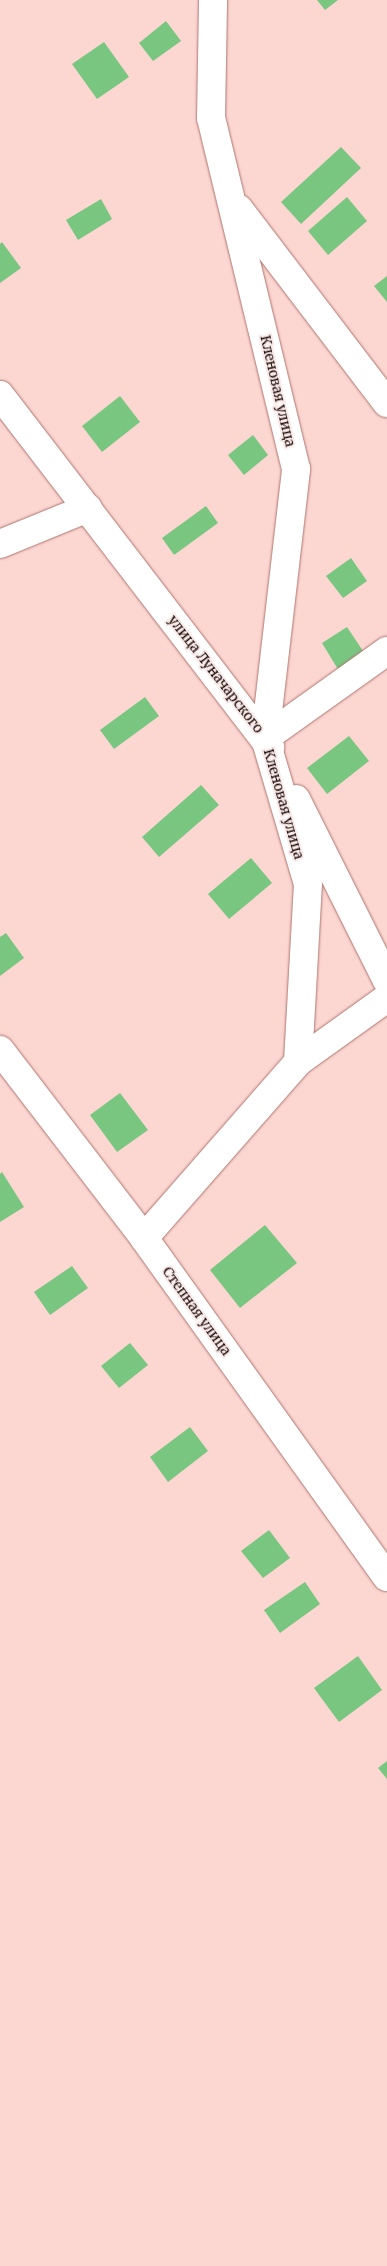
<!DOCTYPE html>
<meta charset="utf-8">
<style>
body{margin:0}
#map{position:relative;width:387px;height:2266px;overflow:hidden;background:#fcd6d1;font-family:Merriweather,serif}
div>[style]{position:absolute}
.building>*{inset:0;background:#78c680}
.roads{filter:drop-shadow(0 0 1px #ae756f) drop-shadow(0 0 1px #ae756f)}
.minor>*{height:28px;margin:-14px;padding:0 14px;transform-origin:14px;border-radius:14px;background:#fff}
span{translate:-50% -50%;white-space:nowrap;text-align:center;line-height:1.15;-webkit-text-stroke:4px #f7eae8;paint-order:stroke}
.street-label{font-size:14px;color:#1a0705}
</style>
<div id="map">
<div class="building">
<i style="clip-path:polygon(317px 0,338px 0,325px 10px)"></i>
<i style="clip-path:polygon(166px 21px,181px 41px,153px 61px,139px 43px)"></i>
<i style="clip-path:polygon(104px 42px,129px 77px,97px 99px,72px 64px)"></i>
<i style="clip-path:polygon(341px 147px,361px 168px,301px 224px,281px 202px)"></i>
<i style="clip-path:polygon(347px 197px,367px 221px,328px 255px,308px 231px)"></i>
<i style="clip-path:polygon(101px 199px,112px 219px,78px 240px,66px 220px)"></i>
<i style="clip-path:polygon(2px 242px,21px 268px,0 283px,0 244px)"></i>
<i style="clip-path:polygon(387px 276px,387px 302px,374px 286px)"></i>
<i style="clip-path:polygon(120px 396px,140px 422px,102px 452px,82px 426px)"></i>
<i style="clip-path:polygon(253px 435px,268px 455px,244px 475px,228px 455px)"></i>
<i style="clip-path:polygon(206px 506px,218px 523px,174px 555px,162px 538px)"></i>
<i style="clip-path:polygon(351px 558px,367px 581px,343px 598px,326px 576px)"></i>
<i style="clip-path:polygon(347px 627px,365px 654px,339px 671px,322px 643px)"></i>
<i style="clip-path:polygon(145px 697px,159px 716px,114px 749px,100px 730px)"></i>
<i style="clip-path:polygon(349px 736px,369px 761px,327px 794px,307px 768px)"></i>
<i style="clip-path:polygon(201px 785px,219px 805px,159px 857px,142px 837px)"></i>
<i style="clip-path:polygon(251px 858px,272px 883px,229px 919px,208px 894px)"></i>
<i style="clip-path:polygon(6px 933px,24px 958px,0 976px,0 937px)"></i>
<i style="clip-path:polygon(120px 1093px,148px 1130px,117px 1152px,90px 1115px)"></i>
<i style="clip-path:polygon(2px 1172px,24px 1207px,0 1222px,0 1174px)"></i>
<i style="clip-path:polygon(265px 1225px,297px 1263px,240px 1308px,210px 1270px)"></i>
<i style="clip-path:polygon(72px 1266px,88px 1288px,50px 1315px,34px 1292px)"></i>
<i style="clip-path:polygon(130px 1343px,148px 1365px,119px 1388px,101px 1366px)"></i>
<i style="clip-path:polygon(190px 1427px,208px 1451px,168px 1482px,150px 1457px)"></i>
<i style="clip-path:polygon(269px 1530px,290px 1558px,263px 1578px,241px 1551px)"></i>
<i style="clip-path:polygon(305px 1582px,320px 1604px,280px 1633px,264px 1610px)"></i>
<i style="clip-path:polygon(358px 1656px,382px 1690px,339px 1722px,314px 1688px)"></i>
<i style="clip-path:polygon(387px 1761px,387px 1779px,378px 1768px)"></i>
</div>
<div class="roads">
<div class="minor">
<i style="left:239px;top:209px;width:244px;rotate:52.7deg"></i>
<i style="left:0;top:395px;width:444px;rotate:52.5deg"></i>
<i style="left:0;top:544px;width:95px;rotate:-22.2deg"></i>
<i style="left:265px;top:738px;width:150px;rotate:-35.5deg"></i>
<i style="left:296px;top:799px;width:203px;rotate:63.4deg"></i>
<i style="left:0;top:1050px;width:237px;rotate:52.5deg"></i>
<i style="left:144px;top:1238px;width:417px;rotate:54.4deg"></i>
<i style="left:298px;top:1062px;width:110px;rotate:-35.7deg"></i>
<i style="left:144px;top:1238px;width:234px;rotate:-48.8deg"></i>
<i style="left:298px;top:1062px;width:178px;rotate:-86.8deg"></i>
<i style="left:308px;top:884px;width:152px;rotate:-106.4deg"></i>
<i style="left:265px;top:738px;width:271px;rotate:-83.4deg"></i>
<i style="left:296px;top:469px;width:361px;rotate:-103.6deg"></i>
<i style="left:211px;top:118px;width:118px;rotate:-89deg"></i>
</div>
</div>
<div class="street-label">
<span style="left:278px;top:391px;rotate:77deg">Кленовая улица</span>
<span style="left:216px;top:674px;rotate:52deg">улица Луначарского</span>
<span style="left:284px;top:804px;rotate:74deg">Кленовая улица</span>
<span style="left:197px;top:1311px;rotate:54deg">Степная улица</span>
</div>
</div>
